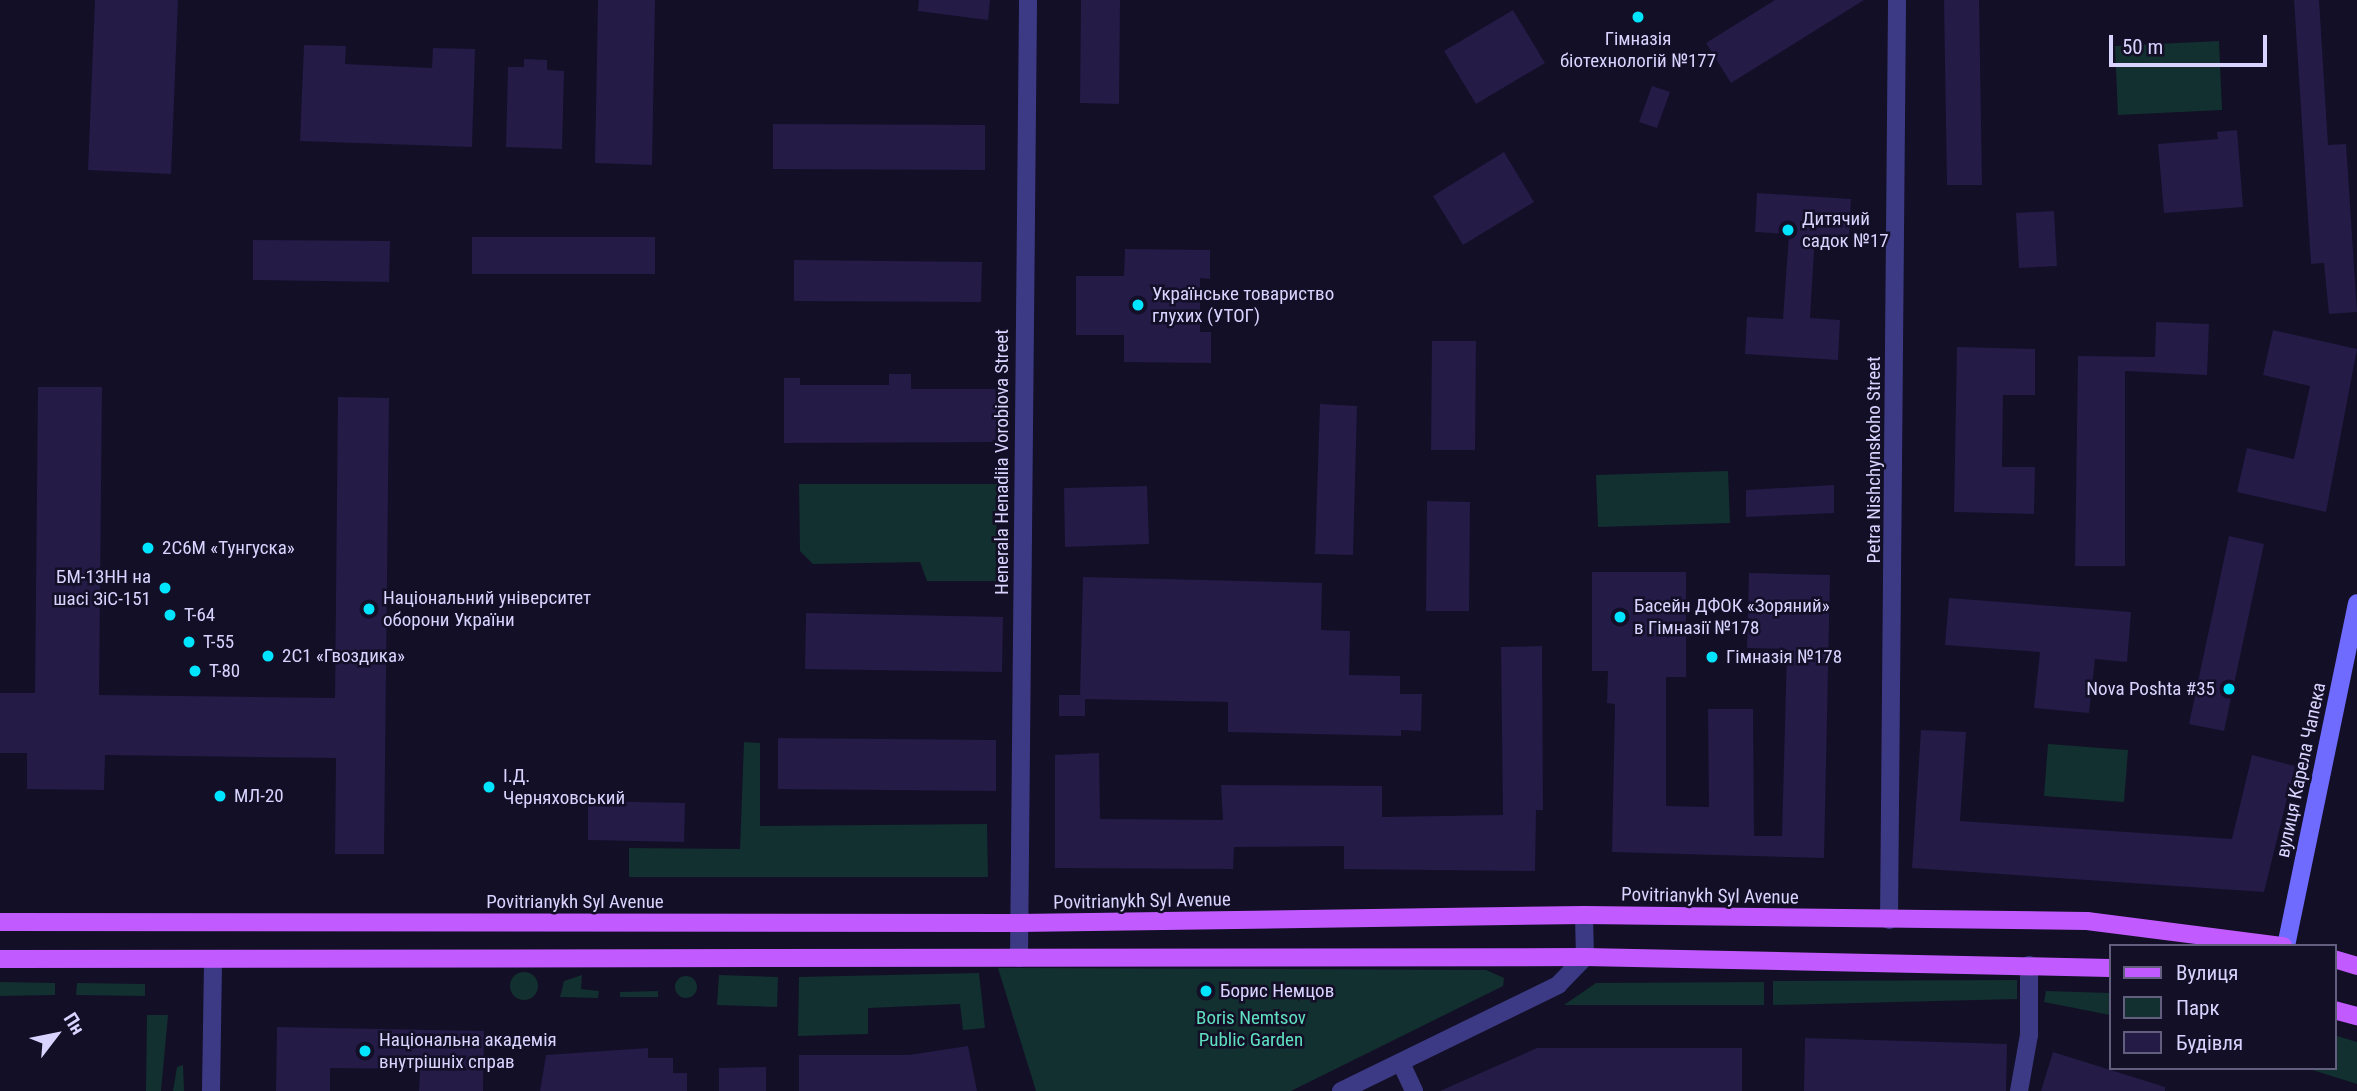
<!DOCTYPE html>
<meta charset="utf-8">
<style>
body{margin:0}
#map{position:relative;width:2357px;height:1091px;overflow:hidden;background:#130f26;font-family:"Roboto Condensed",sans-serif}
div>[style]{position:absolute}
.green>*{inset:0;background:#12302f}
.round{border-radius:50%}
.building>*{inset:0;background:#241b47}
.street>*{height:18px;margin:-9px;padding:0 9px;transform-origin:9px;border-radius:9px;background:#3d3a85}
.secondary>*{height:18px;margin:-9px;padding:0 9px;transform-origin:9px;border-radius:9px;background:#6f6bff}
.primary>*{height:18px;margin:-9px;padding:0 9px;transform-origin:9px;border-radius:9px;background:#c25bff}
.dots>*{width:19px;height:19px;translate:-50% -50%;box-sizing:border-box;border:4px solid #130f26;border-radius:50%}
span{translate:-50% -50%;white-space:nowrap;text-align:center;line-height:1.15;-webkit-text-stroke:5px #130f26;paint-order:stroke}
.poi-label{font-size:19px;color:#d9d4ff}
.left{translate:0 -50%;text-align:left}
.right{translate:-100% -50%;text-align:right}
.street-label{font-size:19px;color:#d9d4ff}
.park-label{font-size:19px;color:#5fe0c0}
.legend{position:absolute;left:2109px;top:944px;width:228px;height:126px;box-sizing:border-box;background:#130f26;border:2px solid #625e7d;margin:0;padding:9px 12px;list-style:none;font-size:21px;color:#d9d4ff}
.legend li{display:flex;align-items:center;gap:14px;height:35px}
.legend b{width:35px;border:2px solid #625e7d}
.north{position:absolute;left:21px;top:1000px;width:70px;height:70px;-webkit-text-stroke:5px #130f26;paint-order:stroke;rotate:58deg;font-size:19px;font-weight:700;line-height:28px;text-align:center;color:#d9d4ff}
.north::after{content:'';display:block;margin:auto;width:24px;height:32px;background:#d9d4ff;clip-path:polygon(50% 0,100% 100%,50% 72%,0 100%)}
.scale{position:absolute;left:2109px;top:35px;width:158px;height:32px;box-sizing:border-box;border:4px solid #d9d4ff;border-top:0;padding-left:9px;font-size:21px;line-height:24px;white-space:nowrap;color:#d9d4ff;-webkit-text-stroke:5px #130f26;paint-order:stroke}
</style>
<div id="map">
<div class="green">
<i style="clip-path:polygon(2219px 41px,2222px 110px,2118px 115px,2115px 46px)"></i>
<i style="clip-path:polygon(1728px 471px,1730px 523px,1598px 527px,1596px 475px)"></i>
<i style="clip-path:polygon(799px 484px,997px 484px,996px 581px,927px 581px,920px 562px,813px 564px,800px 551px)"></i>
<i style="clip-path:polygon(744px 742px,760px 743px,760px 826px,987px 824px,988px 877px,629px 877px,629px 848px,740px 849px)"></i>
<i style="clip-path:polygon(2048px 744px,2128px 750px,2124px 802px,2044px 796px)"></i>
<i style="clip-path:polygon(998px 968px,1486px 970px,1504px 978px,1503px 986px,1291px 1091px,1036px 1091px)"></i>
<i class="round" style="left:510px;top:972px;width:28px;height:28px"></i>
<i style="clip-path:polygon(979px 973px,985px 1028px,963px 1030px,960px 1004px,868px 1008px,868px 1034px,798px 1036px,799px 977px)"></i>
<i style="clip-path:polygon(582px 975px,581px 989px,599px 991px,598px 998px,560px 997px,564px 981px)"></i>
<i style="clip-path:polygon(719px 975px,778px 977px,777px 1007px,717px 1005px)"></i>
<i class="round" style="left:675px;top:976px;width:22px;height:22px"></i>
<i style="clip-path:polygon(2017px 980px,2017px 999px,1773px 1005px,1773px 981px)"></i>
<i style="clip-path:polygon(0 982px,55px 983px,55px 995px,0 996px)"></i>
<i style="clip-path:polygon(1764px 982px,1764px 1005px,1564px 1005px,1596px 983px)"></i>
<i style="clip-path:polygon(77px 983px,145px 984px,145px 996px,76px 995px)"></i>
<i style="clip-path:polygon(658px 991px,658px 997px,620px 997px,620px 992px)"></i>
<i style="clip-path:polygon(2046px 991px,2110px 993px,2110px 1015px,2044px 1002px)"></i>
<i style="clip-path:polygon(147px 1015px,168px 1015px,161px 1091px,146px 1091px)"></i>
<i style="clip-path:polygon(2334px 1035px,2357px 1042px,2357px 1084px,2306px 1068px,2334px 1068px)"></i>
<i style="clip-path:polygon(183px 1065px,184px 1091px,173px 1091px,177px 1067px)"></i>
</div>
<div class="building">
<i style="clip-path:polygon(95px 0,178px 0,171px 174px,88px 170px)"></i>
<i style="clip-path:polygon(598px 0,655px 0,652px 165px,595px 163px)"></i>
<i style="clip-path:polygon(919px 0,990px 0,988px 20px,918px 11px)"></i>
<i style="clip-path:polygon(1081px 0,1120px 0,1119px 104px,1080px 103px)"></i>
<i style="clip-path:polygon(1775px 0,1864px 0,1731px 83px,1706px 43px)"></i>
<i style="clip-path:polygon(1944px 0,1979px 0,1982px 185px,1947px 185px)"></i>
<i style="clip-path:polygon(2294px 0,2319px 0,2328px 145px,2346px 144px,2357px 312px,2329px 314px,2324px 263px,2311px 264px)"></i>
<i style="clip-path:polygon(1513px 10px,1545px 63px,1476px 104px,1444px 51px)"></i>
<i style="clip-path:polygon(304px 45px,346px 46px,345px 64px,432px 68px,433px 48px,475px 49px,472px 147px,300px 141px)"></i>
<i style="clip-path:polygon(524px 59px,547px 60px,547px 70px,564px 71px,562px 149px,506px 147px,508px 67px,524px 67px)"></i>
<i style="clip-path:polygon(1652px 86px,1670px 92px,1657px 128px,1639px 122px)"></i>
<i style="clip-path:polygon(773px 124px,985px 125px,985px 170px,773px 169px)"></i>
<i style="clip-path:polygon(2237px 130px,2243px 207px,2164px 213px,2158px 144px,2218px 139px,2217px 132px)"></i>
<i style="clip-path:polygon(1504px 152px,1534px 202px,1463px 245px,1433px 196px)"></i>
<i style="clip-path:polygon(1757px 193px,1851px 199px,1849px 238px,1815px 235px,1810px 318px,1840px 320px,1838px 360px,1745px 354px,1747px 317px,1783px 319px,1789px 234px,1755px 232px)"></i>
<i style="clip-path:polygon(2054px 211px,2057px 266px,2019px 268px,2016px 213px)"></i>
<i style="clip-path:polygon(472px 237px,655px 237px,655px 274px,472px 274px)"></i>
<i style="clip-path:polygon(253px 240px,390px 241px,389px 282px,253px 280px)"></i>
<i style="clip-path:polygon(1125px 249px,1210px 250px,1210px 279px,1200px 278px,1200px 332px,1211px 332px,1211px 363px,1124px 362px,1124px 335px,1076px 335px,1076px 276px,1124px 276px)"></i>
<i style="clip-path:polygon(794px 260px,982px 262px,981px 302px,794px 301px)"></i>
<i style="clip-path:polygon(2156px 322px,2209px 324px,2207px 375px,2125px 371px,2125px 566px,2075px 566px,2078px 356px,2155px 357px)"></i>
<i style="clip-path:polygon(2273px 330px,2357px 349px,2326px 512px,2237px 492px,2247px 448px,2294px 459px,2310px 386px,2263px 375px)"></i>
<i style="clip-path:polygon(1432px 341px,1476px 341px,1475px 450px,1431px 450px)"></i>
<i style="clip-path:polygon(1957px 347px,2035px 349px,2035px 395px,2003px 395px,2002px 467px,2035px 467px,2034px 514px,1954px 512px)"></i>
<i style="clip-path:polygon(889px 374px,911px 374px,911px 389px,1001px 389px,1002px 442px,784px 443px,784px 378px,800px 378px,800px 385px,889px 385px)"></i>
<i style="clip-path:polygon(38px 387px,102px 387px,99px 695px,335px 698px,338px 397px,389px 398px,384px 854px,335px 854px,336px 758px,105px 755px,104px 790px,27px 789px,27px 753px,0 753px,0 693px,35px 693px)"></i>
<i style="clip-path:polygon(1320px 404px,1357px 406px,1353px 555px,1315px 554px)"></i>
<i style="clip-path:polygon(1834px 485px,1834px 513px,1746px 517px,1746px 490px)"></i>
<i style="clip-path:polygon(1147px 486px,1149px 544px,1065px 547px,1064px 488px)"></i>
<i style="clip-path:polygon(1427px 501px,1470px 502px,1469px 611px,1426px 611px)"></i>
<i style="clip-path:polygon(2229px 536px,2264px 544px,2224px 731px,2189px 724px)"></i>
<i style="clip-path:polygon(1592px 572px,1686px 572px,1686px 677px,1666px 677px,1666px 806px,1709px 807px,1708px 709px,1753px 709px,1754px 836px,1782px 836px,1787px 649px,1747px 648px,1749px 573px,1830px 575px,1824px 858px,1612px 852px,1615px 704px,1607px 703px,1608px 671px,1592px 671px)"></i>
<i style="clip-path:polygon(1083px 577px,1322px 583px,1321px 630px,1350px 631px,1349px 675px,1400px 676px,1400px 694px,1422px 694px,1421px 731px,1401px 730px,1401px 736px,1228px 732px,1228px 702px,1085px 699px,1085px 716px,1059px 716px,1059px 695px,1080px 695px)"></i>
<i style="clip-path:polygon(1949px 598px,2131px 612px,2127px 662px,2095px 659px,2089px 713px,2034px 708px,2040px 652px,1945px 645px)"></i>
<i style="clip-path:polygon(806px 613px,1003px 617px,1002px 672px,805px 669px)"></i>
<i style="clip-path:polygon(1542px 646px,1543px 810px,1536px 810px,1535px 871px,1344px 869px,1344px 846px,1234px 847px,1233px 869px,1055px 868px,1055px 755px,1099px 753px,1100px 819px,1223px 820px,1221px 785px,1382px 786px,1382px 817px,1503px 815px,1501px 647px)"></i>
<i style="clip-path:polygon(1921px 730px,1966px 732px,1960px 821px,2232px 839px,2252px 755px,2295px 766px,2264px 892px,1912px 868px)"></i>
<i style="clip-path:polygon(778px 738px,996px 740px,996px 791px,778px 789px)"></i>
<i style="clip-path:polygon(588px 801px,685px 803px,684px 842px,588px 840px)"></i>
<i style="clip-path:polygon(277px 1027px,484px 1031px,483px 1091px,419px 1091px,420px 1069px,330px 1068px,330px 1091px,276px 1091px)"></i>
<i style="clip-path:polygon(1805px 1038px,2007px 1044px,2006px 1091px,1804px 1091px)"></i>
<i style="clip-path:polygon(968px 1046px,977px 1091px,799px 1091px,799px 1055px,909px 1055px)"></i>
<i style="clip-path:polygon(648px 1048px,648px 1058px,673px 1058px,673px 1073px,687px 1073px,687px 1091px,540px 1091px,546px 1055px)"></i>
<i style="clip-path:polygon(1537px 1048px,1742px 1048px,1742px 1091px,1440px 1091px)"></i>
<i style="clip-path:polygon(2053px 1052px,2165px 1087px,2165px 1091px,2041px 1091px)"></i>
<i style="clip-path:polygon(766px 1067px,766px 1091px,719px 1091px,719px 1068px)"></i>
</div>
<div class="street">
<i style="left:1889px;top:920px;width:920px;rotate:-89.5deg"></i>
<i style="left:1019px;top:958px;width:958px;rotate:-89.46deg"></i>
<i style="left:1401px;top:1063px;width:31px;rotate:65deg"></i>
<i style="left:211px;top:1091px;width:132px;rotate:-89.1deg"></i>
<i style="left:1341px;top:1091px;width:242px;rotate:-26deg"></i>
<i style="left:1558px;top:985px;width:39px;rotate:-46deg"></i>
<i style="left:1585px;top:957px;width:42px;rotate:-91.4deg"></i>
<i style="left:2019px;top:1091px;width:57px;rotate:-79.9deg"></i>
<i style="left:2029px;top:1035px;width:70px;rotate:-90deg"></i>
</div>
<div class="secondary">
<i style="left:2286px;top:946px;width:350px;rotate:-78.3deg"></i>
</div>
<div class="primary">
<i style="left:0;top:922px;width:1018px;rotate:0.06deg"></i>
<i style="left:1018px;top:923px;width:566px;rotate:-0.81deg"></i>
<i style="left:1584px;top:915px;width:503px;rotate:0.68deg"></i>
<i style="left:2087px;top:921px;width:198px;rotate:7.3deg"></i>
<i style="left:0;top:959px;width:1585px;rotate:-0.07deg"></i>
<i style="left:1585px;top:957px;width:525px;rotate:1.2deg"></i>
<i style="left:2334px;top:959px;width:24px;rotate:17deg"></i>
<i style="left:2334px;top:1010px;width:24px;rotate:15deg"></i>
</div>
<div class="dots">
<i style="left:1638px;top:17px;background:#00e5ff"></i>
<i style="left:1788px;top:230px;background:#00e5ff"></i>
<i style="left:1138px;top:305px;background:#00e5ff"></i>
<i style="left:148px;top:548px;background:#00e5ff"></i>
<i style="left:165px;top:588px;background:#00e5ff"></i>
<i style="left:369px;top:609px;background:#00e5ff"></i>
<i style="left:170px;top:615px;background:#00e5ff"></i>
<i style="left:1620px;top:617px;background:#00e5ff"></i>
<i style="left:189px;top:642px;background:#00e5ff"></i>
<i style="left:268px;top:656px;background:#00e5ff"></i>
<i style="left:1712px;top:657px;background:#00e5ff"></i>
<i style="left:195px;top:671px;background:#00e5ff"></i>
<i style="left:2229px;top:689px;background:#00e5ff"></i>
<i style="left:489px;top:787px;background:#00e5ff"></i>
<i style="left:220px;top:796px;background:#00e5ff"></i>
<i style="left:1206px;top:991px;background:#00e5ff"></i>
<i style="left:365px;top:1051px;background:#00e5ff"></i>
</div>
<div class="poi-label">
<span style="left:1638px;top:50px">Гімназія<br>біотехнологій №177</span>
<span class="left" style="left:1802px;top:230px">Дитячий<br>садок №17</span>
<span class="left" style="left:1152px;top:305px">Українське товариство<br>глухих (УТОГ)</span>
<span class="left" style="left:162px;top:548px">2С6М «Тунгуска»</span>
<span class="right" style="left:151px;top:588px">БМ-13НН на<br>шасі ЗіС-151</span>
<span class="left" style="left:383px;top:609px">Національний університет<br>оборони України</span>
<span class="left" style="left:1634px;top:617px">Басейн ДФОК «Зоряний»<br>в Гімназії №178</span>
<span class="left" style="left:184px;top:615px">Т-64</span>
<span class="left" style="left:203px;top:642px">Т-55</span>
<span class="left" style="left:282px;top:656px">2С1 «Гвоздика»</span>
<span class="left" style="left:1726px;top:657px">Гімназія №178</span>
<span class="left" style="left:209px;top:671px">Т-80</span>
<span class="right" style="left:2215px;top:689px">Nova Poshta #35</span>
<span class="left" style="left:503px;top:787px">І.Д.<br>Черняховський</span>
<span class="left" style="left:234px;top:796px">МЛ-20</span>
<span class="left" style="left:1220px;top:991px">Борис Немцов</span>
<span class="left" style="left:379px;top:1051px">Національна академія<br>внутрішніх справ</span>
</div>
<div class="street-label">
<span style="left:1874px;top:460px;rotate:-90deg">Petra Nishchynskoho Street</span>
<span style="left:1002px;top:462px;rotate:-90deg">Henerala Henadiia Vorobiova Street</span>
<span style="left:2301px;top:770px;rotate:-78deg">вулиця Карела Чапека</span>
<span style="left:1710px;top:896px;rotate:1deg">Povitrianykh Syl Avenue</span>
<span style="left:1142px;top:901px;rotate:-1deg">Povitrianykh Syl Avenue</span>
<span style="left:575px;top:902px">Povitrianykh Syl Avenue</span>
</div>
<div class="park-label">
<span style="left:1251px;top:1029px">Boris Nemtsov<br>Public Garden</span>
</div>
<ul class="legend">
<li><b style="height:9px;background:#c25bff"></b>Вулиця</li>
<li><b style="height:19px;background:#12302f"></b>Парк</li>
<li><b style="height:19px;background:#241b47"></b>Будівля</li>
</ul>
<div class="north">Пн</div>
<div class="scale">50 m</div>
</div>
